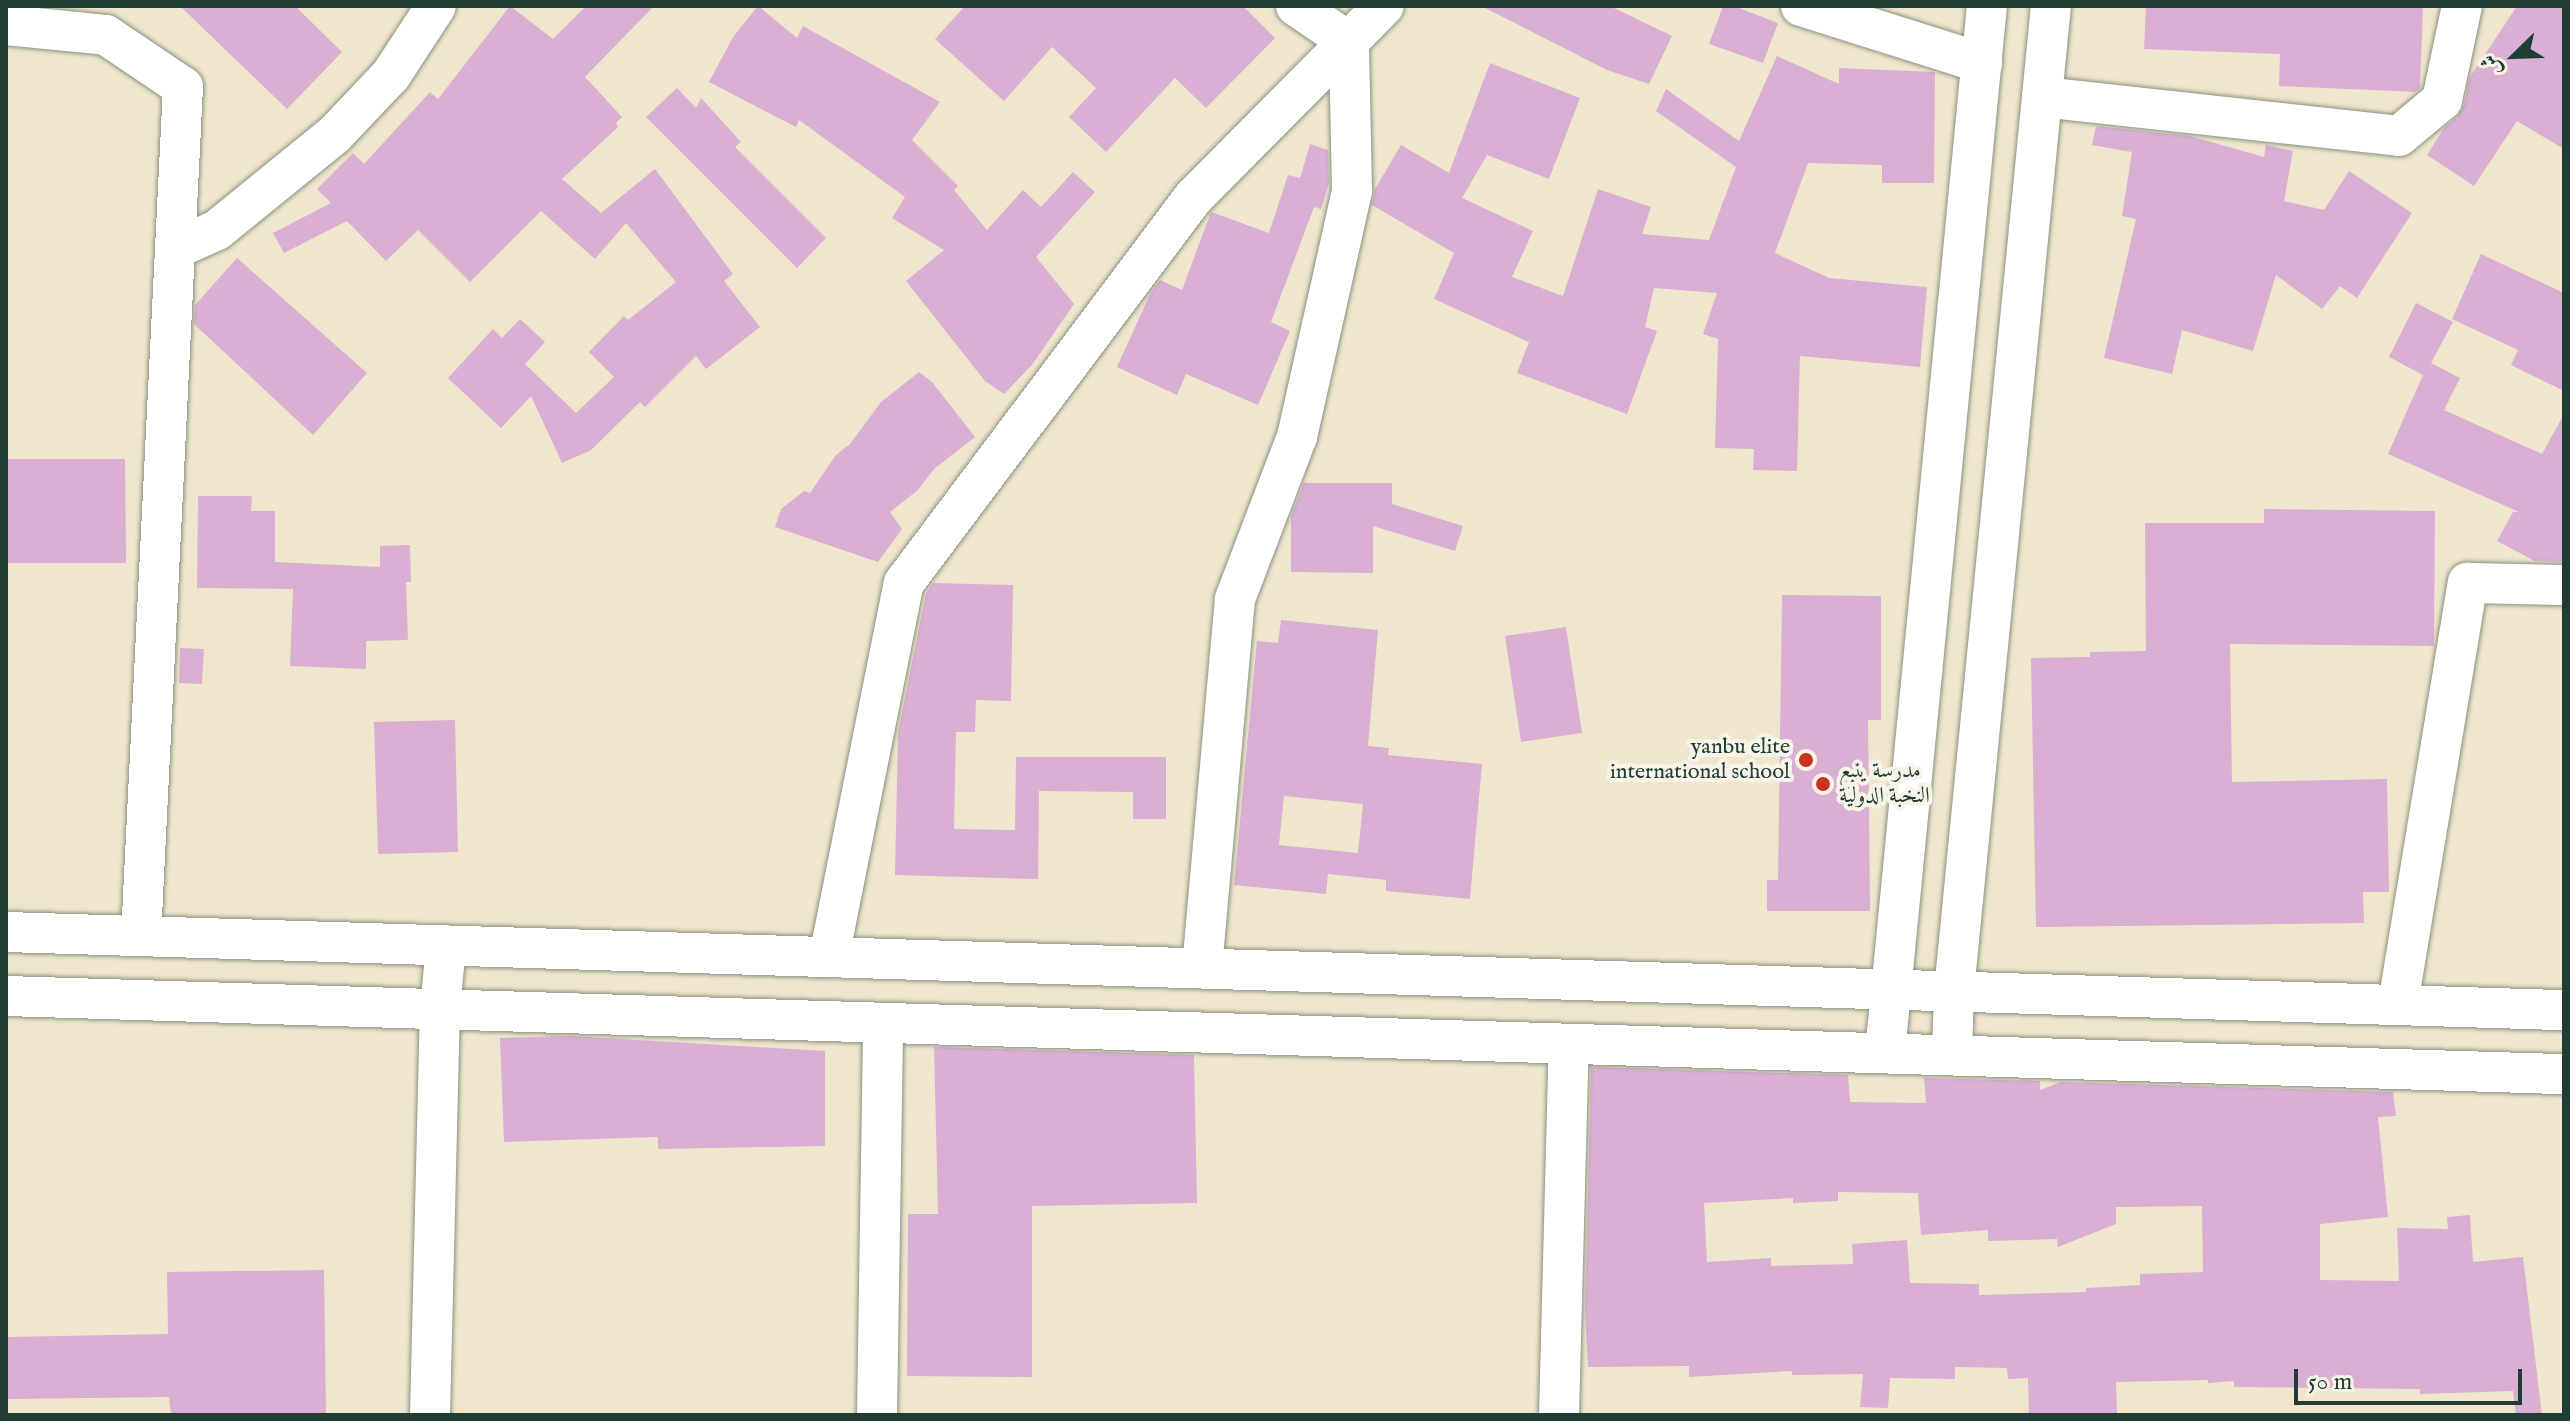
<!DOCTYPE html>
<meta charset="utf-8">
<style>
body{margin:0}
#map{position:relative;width:2570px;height:1421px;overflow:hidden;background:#f0e6cd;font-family:"IM FELL English",Amiri,serif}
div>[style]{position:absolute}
.building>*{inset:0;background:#d9afd4}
.roads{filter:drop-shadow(0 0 2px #889280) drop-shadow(0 0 2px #889280)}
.minor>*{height:40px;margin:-20px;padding:0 20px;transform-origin:20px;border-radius:20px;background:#fff}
.dots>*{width:22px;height:22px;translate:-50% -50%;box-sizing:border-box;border:4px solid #f7f3e8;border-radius:50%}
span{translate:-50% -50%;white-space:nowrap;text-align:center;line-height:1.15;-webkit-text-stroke:8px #f7f3e8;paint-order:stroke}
.poi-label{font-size:22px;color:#1f3d34}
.right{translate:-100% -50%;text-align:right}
.left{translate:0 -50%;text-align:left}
.frame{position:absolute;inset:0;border:8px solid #1f3d34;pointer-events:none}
.north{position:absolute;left:2474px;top:16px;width:80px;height:80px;-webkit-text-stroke:6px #f7f3e8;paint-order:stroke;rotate:247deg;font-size:22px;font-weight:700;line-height:32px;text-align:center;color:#1f3d34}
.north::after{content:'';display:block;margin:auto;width:28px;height:36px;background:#1f3d34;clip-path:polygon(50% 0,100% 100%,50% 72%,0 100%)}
.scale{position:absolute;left:2294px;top:1369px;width:228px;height:36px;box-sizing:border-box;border:4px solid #1f3d34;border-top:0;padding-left:10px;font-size:24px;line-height:28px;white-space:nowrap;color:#1f3d34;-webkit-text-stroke:6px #f7f3e8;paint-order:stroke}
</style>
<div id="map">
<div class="building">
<i style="clip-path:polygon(180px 6px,295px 6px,342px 52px,287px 109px)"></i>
<i style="clip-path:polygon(510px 6px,553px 39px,586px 6px,654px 6px,585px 77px,622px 117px,616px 123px,618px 127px,562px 179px,601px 213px,655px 169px,733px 274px,724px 281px,760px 327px,706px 369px,696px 356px,645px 407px,640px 402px,591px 450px,562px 463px,531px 396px,501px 428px,448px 378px,493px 329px,502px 338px,520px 319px,545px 342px,525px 364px,576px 413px,614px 377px,589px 352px,624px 316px,628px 320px,676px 282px,626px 223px,595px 259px,541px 211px,470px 282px,418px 230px,386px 261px,347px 221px,284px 253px,273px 233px,331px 203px,317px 189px,353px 153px,364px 164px,430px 92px,438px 99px)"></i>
<i style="clip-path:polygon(758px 6px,797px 38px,803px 26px,940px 102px,912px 140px,958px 186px,954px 190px,987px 230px,1023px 190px,1041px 207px,1073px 172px,1095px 192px,1036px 257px,1074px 304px,1032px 365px,1004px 394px,985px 381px,906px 281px,944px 250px,892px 218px,905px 197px,799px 120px,796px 127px,709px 82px,733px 37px)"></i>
<i style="clip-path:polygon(965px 6px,1243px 6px,1275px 38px,1206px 108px,1175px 78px,1106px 152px,1069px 117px,1096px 88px,1052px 47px,1004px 101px,935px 39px)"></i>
<i style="clip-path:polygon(1481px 6px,1610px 6px,1672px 36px,1649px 84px,1607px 70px)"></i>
<i style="clip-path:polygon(1723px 6px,1734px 6px,1778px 23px,1763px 63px,1709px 44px)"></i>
<i style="clip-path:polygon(2146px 6px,2423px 6px,2420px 88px,2416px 92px,2279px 86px,2280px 54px,2144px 49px)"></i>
<i style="clip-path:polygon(2517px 6px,2564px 6px,2564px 149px,2517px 121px,2474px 186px,2427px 155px,2444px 128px,2457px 117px,2464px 105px,2470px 77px)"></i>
<i style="clip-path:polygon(1777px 56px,1839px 84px,1839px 68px,1935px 72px,1934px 183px,1882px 183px,1882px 165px,1808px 163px,1775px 253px,1829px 278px,1927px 287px,1920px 367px,1800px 356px,1797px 471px,1753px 470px,1754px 449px,1715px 448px,1718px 339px,1703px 334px,1717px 293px,1654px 288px,1645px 327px,1657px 331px,1627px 414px,1517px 373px,1529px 342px,1434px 299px,1454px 253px,1372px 205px,1375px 189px,1401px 145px,1449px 173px,1490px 63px,1580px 98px,1549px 179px,1487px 155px,1462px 198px,1533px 231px,1512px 277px,1563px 296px,1598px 189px,1651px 207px,1642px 234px,1709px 240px,1736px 167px,1656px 111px,1666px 89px,1739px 141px)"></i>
<i style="clip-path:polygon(677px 88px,696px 108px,701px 98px,741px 142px,735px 147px,826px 238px,797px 268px,646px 117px)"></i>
<i style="clip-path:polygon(2096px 126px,2190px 136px,2264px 157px,2266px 145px,2293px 151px,2284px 201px,2324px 210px,2349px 171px,2412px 213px,2357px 298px,2340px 286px,2322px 309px,2276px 275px,2253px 351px,2182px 330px,2172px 374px,2104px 358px,2136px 219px,2122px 216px,2132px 152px,2092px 145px)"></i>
<i style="clip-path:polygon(1310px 144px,1328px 150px,1329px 183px,1321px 209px,1314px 207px,1271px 322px,1290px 331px,1258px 405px,1186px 374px,1177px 395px,1117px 367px,1150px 294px,1160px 280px,1182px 290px,1211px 212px,1269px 233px,1288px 175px,1300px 178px)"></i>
<i style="clip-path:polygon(2481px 254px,2564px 293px,2564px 391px,2511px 365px,2518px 350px,2452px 319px)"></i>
<i style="clip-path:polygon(237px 258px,367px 373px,313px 435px,194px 324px,195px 305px)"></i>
<i style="clip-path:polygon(2416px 303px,2453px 322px,2431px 363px,2460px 378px,2444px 410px,2542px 454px,2564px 414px,2564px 562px,2535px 561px,2497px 541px,2513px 512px,2519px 512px,2388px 454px,2423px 375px,2389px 357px)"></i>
<i style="clip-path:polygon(919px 372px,932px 382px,975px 437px,934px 469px,918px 490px,890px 512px,902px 529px,878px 562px,775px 527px,781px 509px,804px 491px,810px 493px,836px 455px,850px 444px,881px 402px)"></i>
<i style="clip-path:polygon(6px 459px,125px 459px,126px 563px,6px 563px)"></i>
<i style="clip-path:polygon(1304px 483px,1392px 483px,1392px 504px,1463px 526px,1455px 551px,1373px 526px,1373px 573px,1291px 572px,1291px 516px)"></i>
<i style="clip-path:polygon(198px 496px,252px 496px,251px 511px,275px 511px,275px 562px,380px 567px,380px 546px,410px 545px,411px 582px,406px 582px,408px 640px,366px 641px,366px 669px,290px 666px,293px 589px,197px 588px)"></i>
<i style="clip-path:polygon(2264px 509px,2435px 511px,2434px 646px,2230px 644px,2232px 782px,2387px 779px,2389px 892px,2363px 892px,2364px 923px,2036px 927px,2031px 658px,2090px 657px,2090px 652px,2146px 651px,2145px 523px,2264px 523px)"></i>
<i style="clip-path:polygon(933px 583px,1013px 585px,1011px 701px,976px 700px,975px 732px,956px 732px,954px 829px,1015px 830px,1016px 757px,1166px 757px,1166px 819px,1133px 819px,1133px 792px,1039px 791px,1038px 879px,895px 875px,898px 732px,926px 593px)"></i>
<i style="clip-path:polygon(1782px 595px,1881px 596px,1881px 720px,1868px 720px,1870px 911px,1767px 911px,1767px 880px,1778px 880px)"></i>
<i style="clip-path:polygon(evenodd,1281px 620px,1378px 630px,1368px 746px,1389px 748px,1388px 755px,1482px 764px,1470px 899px,1386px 891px,1386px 880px,1328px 874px,1326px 894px,1234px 885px,1257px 641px,1278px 643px,1281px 620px,1284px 796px,1363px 804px,1358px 853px,1279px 845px,1284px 796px)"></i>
<i style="clip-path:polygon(1566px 627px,1582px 733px,1521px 742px,1505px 636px)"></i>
<i style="clip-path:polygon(180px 648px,204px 649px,202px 684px,179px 683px)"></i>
<i style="clip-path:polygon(455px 720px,458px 852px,378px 854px,374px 722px)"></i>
<i style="clip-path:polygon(571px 1036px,825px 1051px,825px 1146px,658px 1149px,658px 1137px,504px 1142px,500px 1038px)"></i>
<i style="clip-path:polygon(934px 1047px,1194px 1055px,1197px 1203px,1032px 1206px,1032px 1377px,907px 1376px,908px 1214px,938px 1214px)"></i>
<i style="clip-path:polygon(evenodd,1591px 1067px,1848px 1075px,1850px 1102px,1926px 1103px,1924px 1078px,2040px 1081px,2040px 1090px,2061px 1082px,2393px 1092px,2396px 1116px,2378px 1117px,2388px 1217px,2320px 1224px,2320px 1280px,2399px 1281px,2397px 1228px,2448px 1229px,2447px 1217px,2470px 1215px,2473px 1262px,2523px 1257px,2542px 1415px,2516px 1415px,2513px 1391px,2420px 1394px,2420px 1389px,2234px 1387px,2234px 1381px,2208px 1383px,2208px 1380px,2116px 1382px,2117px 1413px,2029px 1415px,2028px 1378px,2008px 1379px,2007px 1368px,1955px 1367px,1955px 1379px,1890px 1378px,1888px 1408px,1860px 1407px,1863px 1374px,1792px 1375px,1792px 1371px,1689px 1377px,1689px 1366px,1588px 1367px,1585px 1311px,1591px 1067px,1838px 1192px,1918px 1193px,1921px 1235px,1988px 1230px,1988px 1241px,2057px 1239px,2058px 1247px,2116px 1224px,2116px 1207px,2202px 1206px,2203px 1272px,2140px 1274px,2140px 1285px,2086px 1288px,2086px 1292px,1979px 1295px,1979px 1284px,1910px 1283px,1907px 1240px,1852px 1244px,1853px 1264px,1771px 1266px,1771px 1258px,1707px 1262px,1704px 1203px,1793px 1198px,1793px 1203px,1838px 1201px,1838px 1192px)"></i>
<i style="clip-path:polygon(324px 1270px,326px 1415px,171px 1415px,169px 1397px,6px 1399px,6px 1337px,168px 1334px,167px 1272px)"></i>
</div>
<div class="roads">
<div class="minor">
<i style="left:1801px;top:6px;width:190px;rotate:17.5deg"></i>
<i style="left:6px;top:25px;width:100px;rotate:5.7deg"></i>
<i style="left:106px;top:35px;width:93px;rotate:34deg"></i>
<i style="left:183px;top:87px;width:850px;rotate:92.83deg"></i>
<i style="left:2042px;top:97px;width:359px;rotate:6.2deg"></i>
<i style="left:2399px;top:136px;width:56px;rotate:-39.9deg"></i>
<i style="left:2442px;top:100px;width:96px;rotate:-78deg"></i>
<i style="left:175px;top:249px;width:46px;rotate:-24.3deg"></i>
<i style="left:217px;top:230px;width:152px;rotate:-39.1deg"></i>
<i style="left:335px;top:134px;width:81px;rotate:-46.5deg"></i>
<i style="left:391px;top:75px;width:82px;rotate:-56.9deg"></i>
<i style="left:6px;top:932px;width:2559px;rotate:1.75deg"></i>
<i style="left:829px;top:957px;width:381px;rotate:-78.7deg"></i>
<i style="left:904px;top:583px;width:483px;rotate:-53.1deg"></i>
<i style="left:1194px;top:197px;width:269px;rotate:-45.2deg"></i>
<i style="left:1202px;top:968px;width:370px;rotate:-84.9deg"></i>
<i style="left:1235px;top:599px;width:173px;rotate:-69.1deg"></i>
<i style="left:1297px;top:437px;width:253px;rotate:-77.4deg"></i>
<i style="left:1352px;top:190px;width:148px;rotate:-91.2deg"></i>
<i style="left:1349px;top:42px;width:64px;rotate:-145.8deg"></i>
<i style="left:6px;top:996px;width:2559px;rotate:1.75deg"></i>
<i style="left:2398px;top:1004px;width:427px;rotate:-80.6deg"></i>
<i style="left:2468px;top:583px;width:96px;rotate:1.2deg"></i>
<i style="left:1885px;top:1053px;width:1052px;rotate:-84.44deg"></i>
<i style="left:1952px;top:1055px;width:64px;rotate:-88.2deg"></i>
<i style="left:1954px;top:991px;width:990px;rotate:-84.38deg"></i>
<i style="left:430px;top:1415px;width:406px;rotate:-88.6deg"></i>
<i style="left:440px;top:1009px;width:64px;rotate:-84.6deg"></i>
<i style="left:877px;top:1415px;width:392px;rotate:-89.1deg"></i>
<i style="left:1559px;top:1415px;width:371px;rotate:-88.5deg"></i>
</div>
</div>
<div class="dots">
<i style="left:1806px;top:760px;background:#c8321e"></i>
<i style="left:1823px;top:784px;background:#c8321e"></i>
</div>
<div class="poi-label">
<span class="right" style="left:1790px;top:760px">yanbu elite<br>international school</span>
<span class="left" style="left:1839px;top:784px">مدرسة ينبع<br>النخبة الدولية</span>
</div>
<div class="frame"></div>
<div class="north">ش</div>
<div class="scale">50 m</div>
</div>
